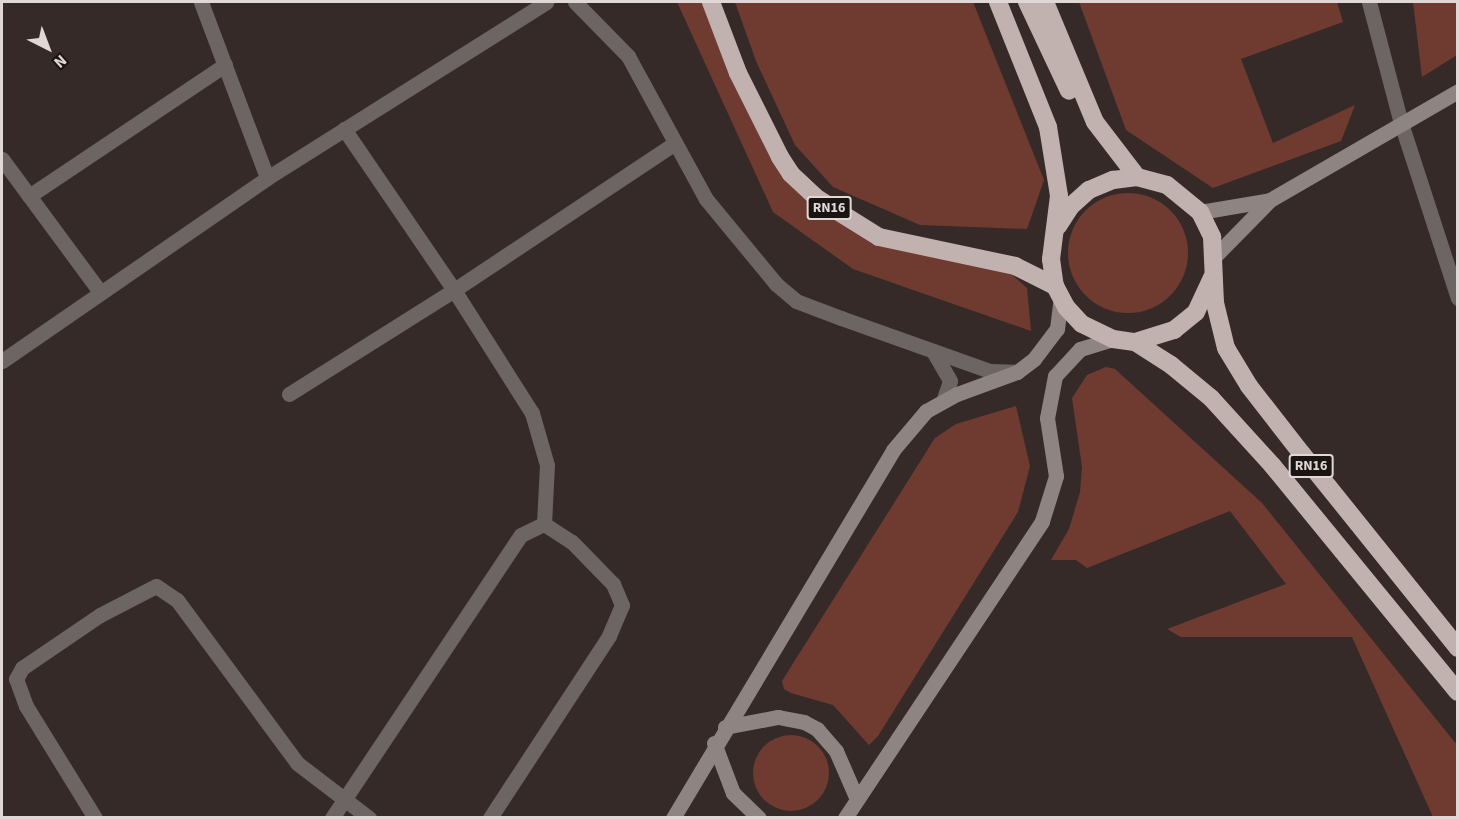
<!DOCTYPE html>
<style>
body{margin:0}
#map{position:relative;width:1459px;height:819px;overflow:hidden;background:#362a28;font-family:"Source Sans 3",sans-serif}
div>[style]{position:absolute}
.green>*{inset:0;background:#6f3b30}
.round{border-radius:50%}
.street>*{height:15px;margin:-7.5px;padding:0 7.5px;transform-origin:7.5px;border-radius:7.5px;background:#6c6564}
.secondary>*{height:15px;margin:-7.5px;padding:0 7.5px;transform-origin:7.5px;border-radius:7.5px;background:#8e8482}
.highway>*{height:18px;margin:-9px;padding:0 9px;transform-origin:9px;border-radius:9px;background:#c2b2af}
span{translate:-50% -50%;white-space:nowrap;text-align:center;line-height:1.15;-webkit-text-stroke:6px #1a1413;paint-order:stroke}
.shield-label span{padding:2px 4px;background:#1a1413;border:2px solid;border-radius:4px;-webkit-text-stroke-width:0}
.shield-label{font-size:14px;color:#e0d8d6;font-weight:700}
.frame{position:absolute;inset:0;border:3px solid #e0d8d6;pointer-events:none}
.north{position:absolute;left:18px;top:18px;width:60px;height:60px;-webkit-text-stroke:4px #1a1413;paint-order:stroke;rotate:138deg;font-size:16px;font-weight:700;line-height:24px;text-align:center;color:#e0d8d6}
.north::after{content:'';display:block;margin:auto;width:21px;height:27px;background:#e0d8d6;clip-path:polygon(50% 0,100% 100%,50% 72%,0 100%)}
</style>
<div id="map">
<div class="green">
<i style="clip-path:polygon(677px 2px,709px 2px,786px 171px,829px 211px,1008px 271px,1027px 288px,1031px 331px,853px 269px,773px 212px)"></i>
<i style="clip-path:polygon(735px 2px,973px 2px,1044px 180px,1027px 229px,920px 225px,833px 187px,795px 145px,756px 61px)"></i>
<i style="clip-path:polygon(1079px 2px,1337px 2px,1343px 22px,1241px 59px,1273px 143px,1355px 105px,1341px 141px,1213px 188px,1126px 130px)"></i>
<i style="clip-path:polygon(1413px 2px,1457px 2px,1457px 55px,1422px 77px)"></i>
<i class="round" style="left:1068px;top:193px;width:120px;height:120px"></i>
<i style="clip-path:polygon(1106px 367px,1115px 369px,1262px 503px,1457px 745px,1457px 817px,1433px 817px,1352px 637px,1181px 637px,1167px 629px,1286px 584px,1230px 511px,1087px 568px,1076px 560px,1051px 560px,1069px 529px,1080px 492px,1082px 467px,1072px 398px,1087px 375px)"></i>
<i style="clip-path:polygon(1016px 406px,1030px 466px,1018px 512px,878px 736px,869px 745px,833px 705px,791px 693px,784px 689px,782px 681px,935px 438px,956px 424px)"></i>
<i class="round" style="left:753px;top:735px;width:76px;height:76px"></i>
</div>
<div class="street">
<i style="left:201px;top:2px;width:188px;rotate:69.4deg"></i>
<i style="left:575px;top:2px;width:76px;rotate:45.5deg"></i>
<i style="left:628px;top:56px;width:163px;rotate:61.4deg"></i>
<i style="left:706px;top:199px;width:110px;rotate:50.5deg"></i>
<i style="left:776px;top:284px;width:26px;rotate:40deg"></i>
<i style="left:796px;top:301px;width:48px;rotate:20.7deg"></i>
<i style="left:841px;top:318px;width:158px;rotate:19.6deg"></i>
<i style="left:990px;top:371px;width:24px;rotate:2deg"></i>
<i style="left:1369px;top:2px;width:125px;rotate:75.2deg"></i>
<i style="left:1401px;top:123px;width:184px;rotate:72deg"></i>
<i style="left:2px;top:159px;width:165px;rotate:53.6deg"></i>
<i style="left:29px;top:196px;width:236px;rotate:-33.8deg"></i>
<i style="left:933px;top:351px;width:34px;rotate:60deg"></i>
<i style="left:950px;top:381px;width:21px;rotate:109deg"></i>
<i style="left:2px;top:361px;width:322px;rotate:-34.6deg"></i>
<i style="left:267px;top:178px;width:330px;rotate:-32.2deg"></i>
<i style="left:289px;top:394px;width:195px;rotate:-32.2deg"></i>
<i style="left:454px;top:290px;width:195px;rotate:-124.3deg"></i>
<i style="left:544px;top:524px;width:59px;rotate:-87.1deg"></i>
<i style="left:547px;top:465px;width:54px;rotate:-106.1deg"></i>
<i style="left:532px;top:413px;width:146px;rotate:-122.4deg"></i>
<i style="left:454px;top:290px;width:265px;rotate:-33.6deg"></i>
<i style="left:95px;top:818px;width:132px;rotate:-121.6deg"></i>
<i style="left:26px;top:706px;width:29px;rotate:-110deg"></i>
<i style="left:16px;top:679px;width:13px;rotate:-61deg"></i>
<i style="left:22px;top:668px;width:94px;rotate:-34.2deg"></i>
<i style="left:100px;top:615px;width:63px;rotate:-27.4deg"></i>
<i style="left:156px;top:586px;width:25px;rotate:34deg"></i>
<i style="left:177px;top:600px;width:202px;rotate:53.6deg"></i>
<i style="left:297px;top:763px;width:91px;rotate:37.4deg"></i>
<i style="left:332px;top:818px;width:340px;rotate:-56.3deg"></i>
<i style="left:521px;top:535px;width:25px;rotate:-26deg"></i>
<i style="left:544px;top:524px;width:33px;rotate:33deg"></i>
<i style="left:572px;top:542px;width:59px;rotate:45.7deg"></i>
<i style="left:613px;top:584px;width:23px;rotate:67deg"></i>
<i style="left:622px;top:605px;width:34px;rotate:113deg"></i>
<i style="left:609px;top:636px;width:217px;rotate:123.2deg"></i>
</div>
<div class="secondary">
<i style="left:1200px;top:212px;width:71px;rotate:-9.7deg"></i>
<i style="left:1215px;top:256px;width:78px;rotate:-45.5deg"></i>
<i style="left:1270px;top:200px;width:217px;rotate:-30.1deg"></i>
<i style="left:725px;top:727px;width:54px;rotate:-10.7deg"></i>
<i style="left:778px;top:717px;width:26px;rotate:11deg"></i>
<i style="left:804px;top:722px;width:15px;rotate:28deg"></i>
<i style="left:817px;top:729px;width:29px;rotate:49deg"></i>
<i style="left:836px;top:751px;width:52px;rotate:66.4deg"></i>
<i style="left:714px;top:743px;width:53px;rotate:69.2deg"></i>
<i style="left:733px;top:793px;width:36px;rotate:44deg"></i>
<i style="left:673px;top:818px;width:429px;rotate:-59.1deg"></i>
<i style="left:893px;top:450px;width:51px;rotate:-49.8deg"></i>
<i style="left:926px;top:411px;width:35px;rotate:-29deg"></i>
<i style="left:957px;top:394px;width:64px;rotate:-20.1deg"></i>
<i style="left:1017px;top:372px;width:21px;rotate:-37deg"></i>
<i style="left:1034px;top:359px;width:38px;rotate:-53deg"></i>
<i style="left:1057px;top:329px;width:32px;rotate:-83deg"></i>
<i style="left:845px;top:818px;width:356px;rotate:-56.4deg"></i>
<i style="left:1042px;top:521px;width:47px;rotate:-72.7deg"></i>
<i style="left:1056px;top:476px;width:59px;rotate:-98.8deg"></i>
<i style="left:1047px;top:418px;width:43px;rotate:-79.2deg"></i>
<i style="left:1055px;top:376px;width:37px;rotate:-47deg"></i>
<i style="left:1080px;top:349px;width:34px;rotate:-17deg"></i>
</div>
<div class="highway">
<i style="left:711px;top:2px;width:76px;rotate:69.2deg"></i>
<i style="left:738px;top:73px;width:94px;rotate:63.4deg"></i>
<i style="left:780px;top:157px;width:20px;rotate:57deg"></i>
<i style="left:791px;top:174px;width:37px;rotate:43deg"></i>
<i style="left:818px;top:199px;width:72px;rotate:31.9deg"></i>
<i style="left:879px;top:237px;width:139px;rotate:12deg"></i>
<i style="left:1015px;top:266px;width:45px;rotate:26.6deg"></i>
<i style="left:998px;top:2px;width:135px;rotate:68.2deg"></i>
<i style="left:1048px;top:127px;width:70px;rotate:80.9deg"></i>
<i style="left:1059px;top:196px;width:64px;rotate:97.2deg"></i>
<i style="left:1051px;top:259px;width:27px;rotate:82deg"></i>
<i style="left:1055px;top:286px;width:24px;rotate:62deg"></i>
<i style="left:1066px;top:307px;width:23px;rotate:47deg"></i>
<i style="left:1082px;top:324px;width:34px;rotate:26deg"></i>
<i style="left:1113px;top:339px;width:22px;rotate:8deg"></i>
<i style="left:1135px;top:342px;width:43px;rotate:32.6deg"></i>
<i style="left:1171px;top:365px;width:52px;rotate:39.5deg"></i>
<i style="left:1211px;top:398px;width:91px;rotate:47.7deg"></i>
<i style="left:1272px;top:465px;width:293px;rotate:50.7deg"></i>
<i style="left:1027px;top:2px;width:98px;rotate:64.7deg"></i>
<i style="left:1045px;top:2px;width:130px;rotate:67.4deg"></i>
<i style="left:1095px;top:122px;width:69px;rotate:52.6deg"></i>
<i style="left:1058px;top:226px;width:24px;rotate:-57deg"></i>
<i style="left:1071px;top:206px;width:24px;rotate:-42deg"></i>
<i style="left:1089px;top:190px;width:26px;rotate:-23deg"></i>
<i style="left:1113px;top:180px;width:24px;rotate:-7deg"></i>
<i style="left:1137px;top:177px;width:31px;rotate:15deg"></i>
<i style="left:1167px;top:185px;width:43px;rotate:39.3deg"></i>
<i style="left:1200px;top:212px;width:28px;rotate:64deg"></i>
<i style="left:1212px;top:237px;width:66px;rotate:87.4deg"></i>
<i style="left:1215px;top:303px;width:46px;rotate:76.3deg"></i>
<i style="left:1226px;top:348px;width:44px;rotate:58.8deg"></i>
<i style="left:1249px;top:386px;width:86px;rotate:52.1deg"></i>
<i style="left:1302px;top:454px;width:249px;rotate:51.2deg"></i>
<i style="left:1135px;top:342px;width:41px;rotate:-17.1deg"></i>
<i style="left:1174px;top:330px;width:28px;rotate:-39deg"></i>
<i style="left:1196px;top:312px;width:38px;rotate:-65deg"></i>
</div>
<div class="shield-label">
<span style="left:829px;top:208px">RN16</span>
<span style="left:1311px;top:466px">RN16</span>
</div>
<div class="frame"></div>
<div class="north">N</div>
</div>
